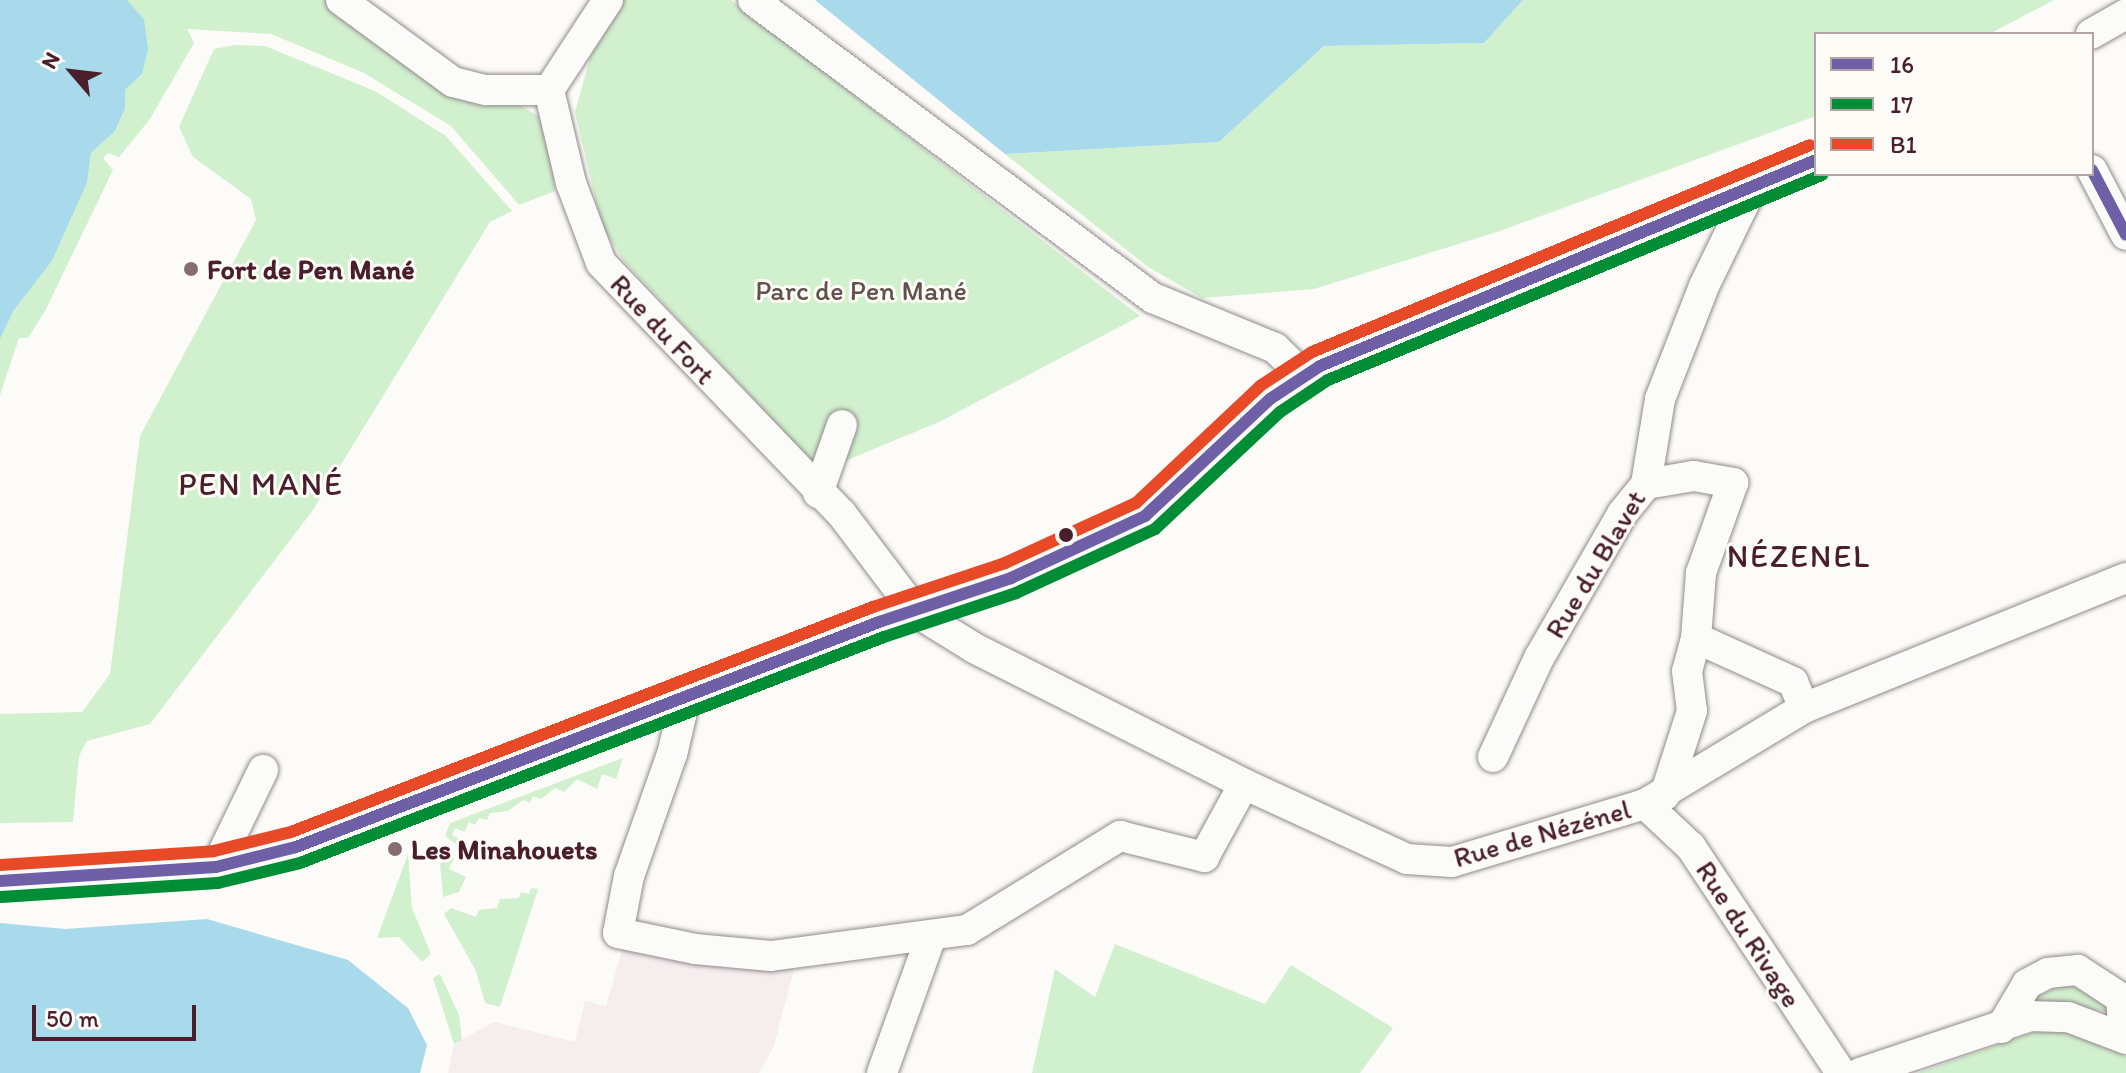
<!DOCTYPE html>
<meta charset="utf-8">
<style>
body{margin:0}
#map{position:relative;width:2126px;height:1073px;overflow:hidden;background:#fcfbf8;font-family:Itim,sans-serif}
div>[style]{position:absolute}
.built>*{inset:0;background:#f6edee}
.green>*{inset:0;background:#d1f0ce}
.water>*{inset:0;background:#a9daeb}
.roads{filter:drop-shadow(0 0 2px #928a8b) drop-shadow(0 0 2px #928a8b)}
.minor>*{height:30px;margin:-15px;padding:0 15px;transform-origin:15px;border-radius:15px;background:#fbfbf9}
.bus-1>*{height:12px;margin:-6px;padding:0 6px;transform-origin:6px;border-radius:6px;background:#6e5fa7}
.bus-2>*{height:12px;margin:-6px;padding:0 6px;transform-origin:6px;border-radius:6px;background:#008d36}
.bus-3>*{height:12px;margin:-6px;padding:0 6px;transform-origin:6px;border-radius:6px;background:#e84927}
.dots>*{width:22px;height:22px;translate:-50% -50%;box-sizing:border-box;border:4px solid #fdfcf7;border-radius:50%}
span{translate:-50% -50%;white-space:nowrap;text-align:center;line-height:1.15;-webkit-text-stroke:6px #fdfcf7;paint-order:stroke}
.poi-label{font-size:28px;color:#4a1f2b;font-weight:700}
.left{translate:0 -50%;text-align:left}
.park-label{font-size:28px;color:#63514b}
.street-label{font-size:28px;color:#4a1f2b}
.quarter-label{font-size:32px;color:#4a1f2b;letter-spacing:2px}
.legend{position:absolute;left:1814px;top:32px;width:280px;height:144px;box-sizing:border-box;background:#fdfcf7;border:2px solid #b5a4a5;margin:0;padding:10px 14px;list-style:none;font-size:24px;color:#4a1f2b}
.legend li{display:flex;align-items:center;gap:16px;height:40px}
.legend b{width:40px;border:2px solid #b5a4a5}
.north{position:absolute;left:32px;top:32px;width:80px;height:80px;-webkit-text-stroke:6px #fdfcf7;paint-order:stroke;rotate:298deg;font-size:22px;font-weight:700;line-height:32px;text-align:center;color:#4a1f2b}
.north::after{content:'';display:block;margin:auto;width:28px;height:36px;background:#4a1f2b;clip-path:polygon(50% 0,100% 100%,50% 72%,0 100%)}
.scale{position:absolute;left:32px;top:1005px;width:164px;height:36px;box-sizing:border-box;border:4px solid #4a1f2b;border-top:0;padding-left:10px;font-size:24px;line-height:28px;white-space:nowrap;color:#4a1f2b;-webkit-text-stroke:6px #fdfcf7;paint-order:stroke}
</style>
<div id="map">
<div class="built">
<i style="clip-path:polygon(625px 940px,796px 961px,774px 1046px,759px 1073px,448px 1073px,454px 1044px,494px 1022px,575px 1042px,585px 1001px,606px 1006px)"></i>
</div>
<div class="green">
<i style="clip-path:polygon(127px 0,335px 0,547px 121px,555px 191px,519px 205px,451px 126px,364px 73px,271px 34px,187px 29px,194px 43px,150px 119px,119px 157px,108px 153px,103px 158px,113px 170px,45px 311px,28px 338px,19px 338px,0 395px,0 339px,14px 310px,52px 261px,87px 183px,91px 153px,115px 131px,125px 109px,125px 90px,142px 74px,144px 19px)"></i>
<i style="clip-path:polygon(623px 0,731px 0,1140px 316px,939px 422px,821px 471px,623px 260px,602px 227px,575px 112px,597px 33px)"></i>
<i style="clip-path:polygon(1523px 0,2054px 0,1989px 34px,1816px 34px,1816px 116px,1500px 231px,1314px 289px,1202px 298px,1148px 267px,1005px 154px,1219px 142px,1324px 46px,1484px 43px)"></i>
<i style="clip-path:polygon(235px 45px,265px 46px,375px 91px,446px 136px,512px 211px,490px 222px,313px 510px,150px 724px,87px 741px,79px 756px,73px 822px,0 823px,0 714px,82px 712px,110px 674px,140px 436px,256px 220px,251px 199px,193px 157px,179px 127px,214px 49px)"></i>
<i style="clip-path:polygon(623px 758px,616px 779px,602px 774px,597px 789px,577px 779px,564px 792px,555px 788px,541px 799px,533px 796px,530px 803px,523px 800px,508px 811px,490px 813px,487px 820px,479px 818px,475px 825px,469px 822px,464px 832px,455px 828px,452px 835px,466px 842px,456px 844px,445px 836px,450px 823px)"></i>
<i style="clip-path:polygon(408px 854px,412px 908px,431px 954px,422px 962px,399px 937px,377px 938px)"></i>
<i style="clip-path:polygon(454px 858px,449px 869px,466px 877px,459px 892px,443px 897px,440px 863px)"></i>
<i style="clip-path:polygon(531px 888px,538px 889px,500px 1007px,485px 1003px,476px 971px,444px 914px,451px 908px,476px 917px,479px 910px,497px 908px,500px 899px,519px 898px,521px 892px,529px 894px)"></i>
<i style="clip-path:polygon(1115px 944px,1265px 1004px,1291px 965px,1393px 1028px,1360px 1073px,1032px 1073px,1055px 969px,1095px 997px)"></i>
<i style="clip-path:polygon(440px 974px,459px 1015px,462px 1040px,454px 1044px,433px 978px)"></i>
<i style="clip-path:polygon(2061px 986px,2077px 987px,2111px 1006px,2111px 1012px,2026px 1001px)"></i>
<i style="clip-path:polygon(2037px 1031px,2075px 1032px,2098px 1040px,2126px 1057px,2126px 1073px,1918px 1073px)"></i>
</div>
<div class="water">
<i style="clip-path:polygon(0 0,127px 0,144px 19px,148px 49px,142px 74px,125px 90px,125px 109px,115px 131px,91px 153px,87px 183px,52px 261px,14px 310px,0 339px)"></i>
<i style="clip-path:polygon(815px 0,1523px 0,1484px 43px,1324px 46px,1219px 142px,1005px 154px)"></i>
<i style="clip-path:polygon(207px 919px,348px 960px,408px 1008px,427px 1045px,420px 1073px,0 1073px,0 923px,65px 929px)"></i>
</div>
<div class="roads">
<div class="minor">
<i style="left:341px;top:0;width:139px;rotate:36.2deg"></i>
<i style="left:453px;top:82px;width:34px;rotate:14deg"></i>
<i style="left:486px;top:90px;width:63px"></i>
<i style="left:608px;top:0;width:108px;rotate:123.2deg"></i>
<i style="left:549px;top:90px;width:96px;rotate:76.7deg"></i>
<i style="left:571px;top:183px;width:85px;rotate:69.4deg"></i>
<i style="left:601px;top:263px;width:347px;rotate:46.2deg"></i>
<i style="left:841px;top:513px;width:124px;rotate:52.9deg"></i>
<i style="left:916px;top:612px;width:68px;rotate:31.8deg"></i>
<i style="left:974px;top:648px;width:302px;rotate:26.7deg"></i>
<i style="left:1244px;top:784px;width:179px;rotate:24.7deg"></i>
<i style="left:1407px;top:859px;width:45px;rotate:3.8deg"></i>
<i style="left:1452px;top:862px;width:202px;rotate:-16.7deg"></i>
<i style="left:1645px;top:804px;width:186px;rotate:-31.1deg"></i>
<i style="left:1804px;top:708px;width:347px;rotate:-22deg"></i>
<i style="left:753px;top:0;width:499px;rotate:36.7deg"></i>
<i style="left:1153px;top:298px;width:132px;rotate:22.3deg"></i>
<i style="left:1275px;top:348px;width:42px;rotate:44deg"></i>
<i style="left:2091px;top:34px;width:40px;rotate:-29.7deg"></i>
<i style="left:2092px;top:170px;width:73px;rotate:62.4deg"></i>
<i style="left:1646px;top:484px;width:49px;rotate:-9.5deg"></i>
<i style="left:1694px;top:476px;width:40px;rotate:10deg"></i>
<i style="left:1733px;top:483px;width:96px;rotate:109.6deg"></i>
<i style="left:1701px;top:573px;width:65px;rotate:94.4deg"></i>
<i style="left:1696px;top:638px;width:34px;rotate:105deg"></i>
<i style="left:1687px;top:671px;width:40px;rotate:82.9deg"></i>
<i style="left:1692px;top:711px;width:88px;rotate:107.8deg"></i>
<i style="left:818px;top:493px;width:72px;rotate:-70.6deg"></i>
<i style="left:1696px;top:638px;width:107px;rotate:24.4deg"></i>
<i style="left:1793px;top:682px;width:28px;rotate:67deg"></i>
<i style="left:679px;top:701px;width:15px;rotate:82deg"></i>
<i style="left:681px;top:716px;width:39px;rotate:103deg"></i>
<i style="left:672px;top:754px;width:129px;rotate:109.4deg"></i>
<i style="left:629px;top:876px;width:58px;rotate:100.9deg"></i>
<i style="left:618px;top:933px;width:79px;rotate:11.7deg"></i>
<i style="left:695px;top:949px;width:76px;rotate:5.3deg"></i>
<i style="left:771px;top:956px;width:198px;rotate:-7.6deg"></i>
<i style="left:967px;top:930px;width:180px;rotate:-31.6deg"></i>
<i style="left:1120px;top:836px;width:87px;rotate:14deg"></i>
<i style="left:1204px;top:857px;width:83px;rotate:-61.3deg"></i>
<i style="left:1493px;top:757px;width:109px;rotate:-65.1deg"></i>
<i style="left:1539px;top:658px;width:166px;rotate:-60deg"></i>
<i style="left:1622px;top:514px;width:38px;rotate:-51deg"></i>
<i style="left:1646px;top:484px;width:86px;rotate:-80.6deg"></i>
<i style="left:1660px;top:399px;width:121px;rotate:-68.7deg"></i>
<i style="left:1704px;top:286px;width:108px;rotate:-64.1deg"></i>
<i style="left:1645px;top:804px;width:63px;rotate:43.1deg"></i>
<i style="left:1691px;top:847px;width:271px;rotate:56.4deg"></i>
<i style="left:216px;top:867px;width:108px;rotate:-64.1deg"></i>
<i style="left:0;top:881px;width:216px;rotate:-3.7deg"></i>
<i style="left:216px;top:867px;width:82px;rotate:-14deg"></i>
<i style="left:296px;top:847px;width:625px;rotate:-21.1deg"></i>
<i style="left:879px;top:622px;width:139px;rotate:-18.4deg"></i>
<i style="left:1011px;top:578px;width:148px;rotate:-24.8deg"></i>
<i style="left:1145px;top:516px;width:171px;rotate:-43.1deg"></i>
<i style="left:1270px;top:399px;width:60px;rotate:-33.4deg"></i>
<i style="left:1320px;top:366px;width:537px;rotate:-22.55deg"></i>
<i style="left:2001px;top:1028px;width:51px;rotate:-59.4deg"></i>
<i style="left:2027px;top:984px;width:24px;rotate:-28deg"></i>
<i style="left:2048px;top:973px;width:30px;rotate:-6deg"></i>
<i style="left:2078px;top:970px;width:51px;rotate:33.1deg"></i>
<i style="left:2121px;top:998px;width:40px;rotate:85.7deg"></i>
<i style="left:882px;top:1073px;width:142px;rotate:-70.3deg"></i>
<i style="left:1860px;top:1073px;width:179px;rotate:-18.5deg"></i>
<i style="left:2030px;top:1016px;width:38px;rotate:2deg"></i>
<i style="left:2068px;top:1017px;width:62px;rotate:20.8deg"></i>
</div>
</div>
<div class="bus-1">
<i style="left:2092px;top:170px;width:73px;rotate:62.4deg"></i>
<i style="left:0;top:881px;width:216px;rotate:-3.7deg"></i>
<i style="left:216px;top:867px;width:82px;rotate:-14deg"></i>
<i style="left:296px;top:847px;width:625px;rotate:-21.1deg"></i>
<i style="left:879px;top:622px;width:139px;rotate:-18.4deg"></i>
<i style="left:1011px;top:578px;width:148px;rotate:-24.8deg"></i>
<i style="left:1145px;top:516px;width:171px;rotate:-43.1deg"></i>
<i style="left:1270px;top:399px;width:60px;rotate:-33.4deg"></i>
<i style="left:1320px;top:366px;width:537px;rotate:-22.55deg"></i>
</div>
<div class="bus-2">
<i style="left:1px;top:897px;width:217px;rotate:-3.7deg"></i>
<i style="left:218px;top:883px;width:84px;rotate:-13.7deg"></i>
<i style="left:300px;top:863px;width:626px;rotate:-21.16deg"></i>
<i style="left:884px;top:637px;width:139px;rotate:-18.4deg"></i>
<i style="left:1016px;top:593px;width:153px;rotate:-24.7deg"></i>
<i style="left:1155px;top:529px;width:171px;rotate:-43.1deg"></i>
<i style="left:1280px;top:412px;width:58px;rotate:-33.7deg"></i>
<i style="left:1328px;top:380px;width:535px;rotate:-22.54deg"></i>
</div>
<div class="bus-3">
<i style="left:0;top:865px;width:214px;rotate:-3.7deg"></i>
<i style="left:214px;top:851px;width:79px;rotate:-13.9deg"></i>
<i style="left:291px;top:832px;width:624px;rotate:-21.14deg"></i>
<i style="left:873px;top:607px;width:139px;rotate:-18.4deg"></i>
<i style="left:1005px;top:563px;width:144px;rotate:-24.6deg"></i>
<i style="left:1136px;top:503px;width:170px;rotate:-43.3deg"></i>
<i style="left:1260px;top:386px;width:62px;rotate:-33.2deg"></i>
<i style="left:1312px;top:352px;width:539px;rotate:-22.57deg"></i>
</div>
<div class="dots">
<i style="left:191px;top:269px;background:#886c73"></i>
<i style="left:1066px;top:535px;background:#4a1f2b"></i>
<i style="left:395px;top:849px;background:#886c73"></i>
</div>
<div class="poi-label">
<span class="left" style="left:207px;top:269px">Fort de Pen Mané</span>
<span class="left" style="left:411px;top:849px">Les Minahouets</span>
</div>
<div class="park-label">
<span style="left:861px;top:290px">Parc de Pen Mané</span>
</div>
<div class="street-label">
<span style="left:663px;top:329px;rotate:47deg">Rue du Fort</span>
<span style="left:1595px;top:564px;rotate:-59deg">Rue du Blavet</span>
<span style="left:1542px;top:833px;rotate:-16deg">Rue de Nézénel</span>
<span style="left:1749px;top:934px;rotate:57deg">Rue du Rivage</span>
</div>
<div class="quarter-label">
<span style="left:261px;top:484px">PEN MANÉ</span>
<span style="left:1799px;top:556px">NÉZENEL</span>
</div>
<ul class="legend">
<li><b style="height:10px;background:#6e5fa7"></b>16</li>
<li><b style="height:10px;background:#008d36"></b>17</li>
<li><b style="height:10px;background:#e84927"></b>B1</li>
</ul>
<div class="north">N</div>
<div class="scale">50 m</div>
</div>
